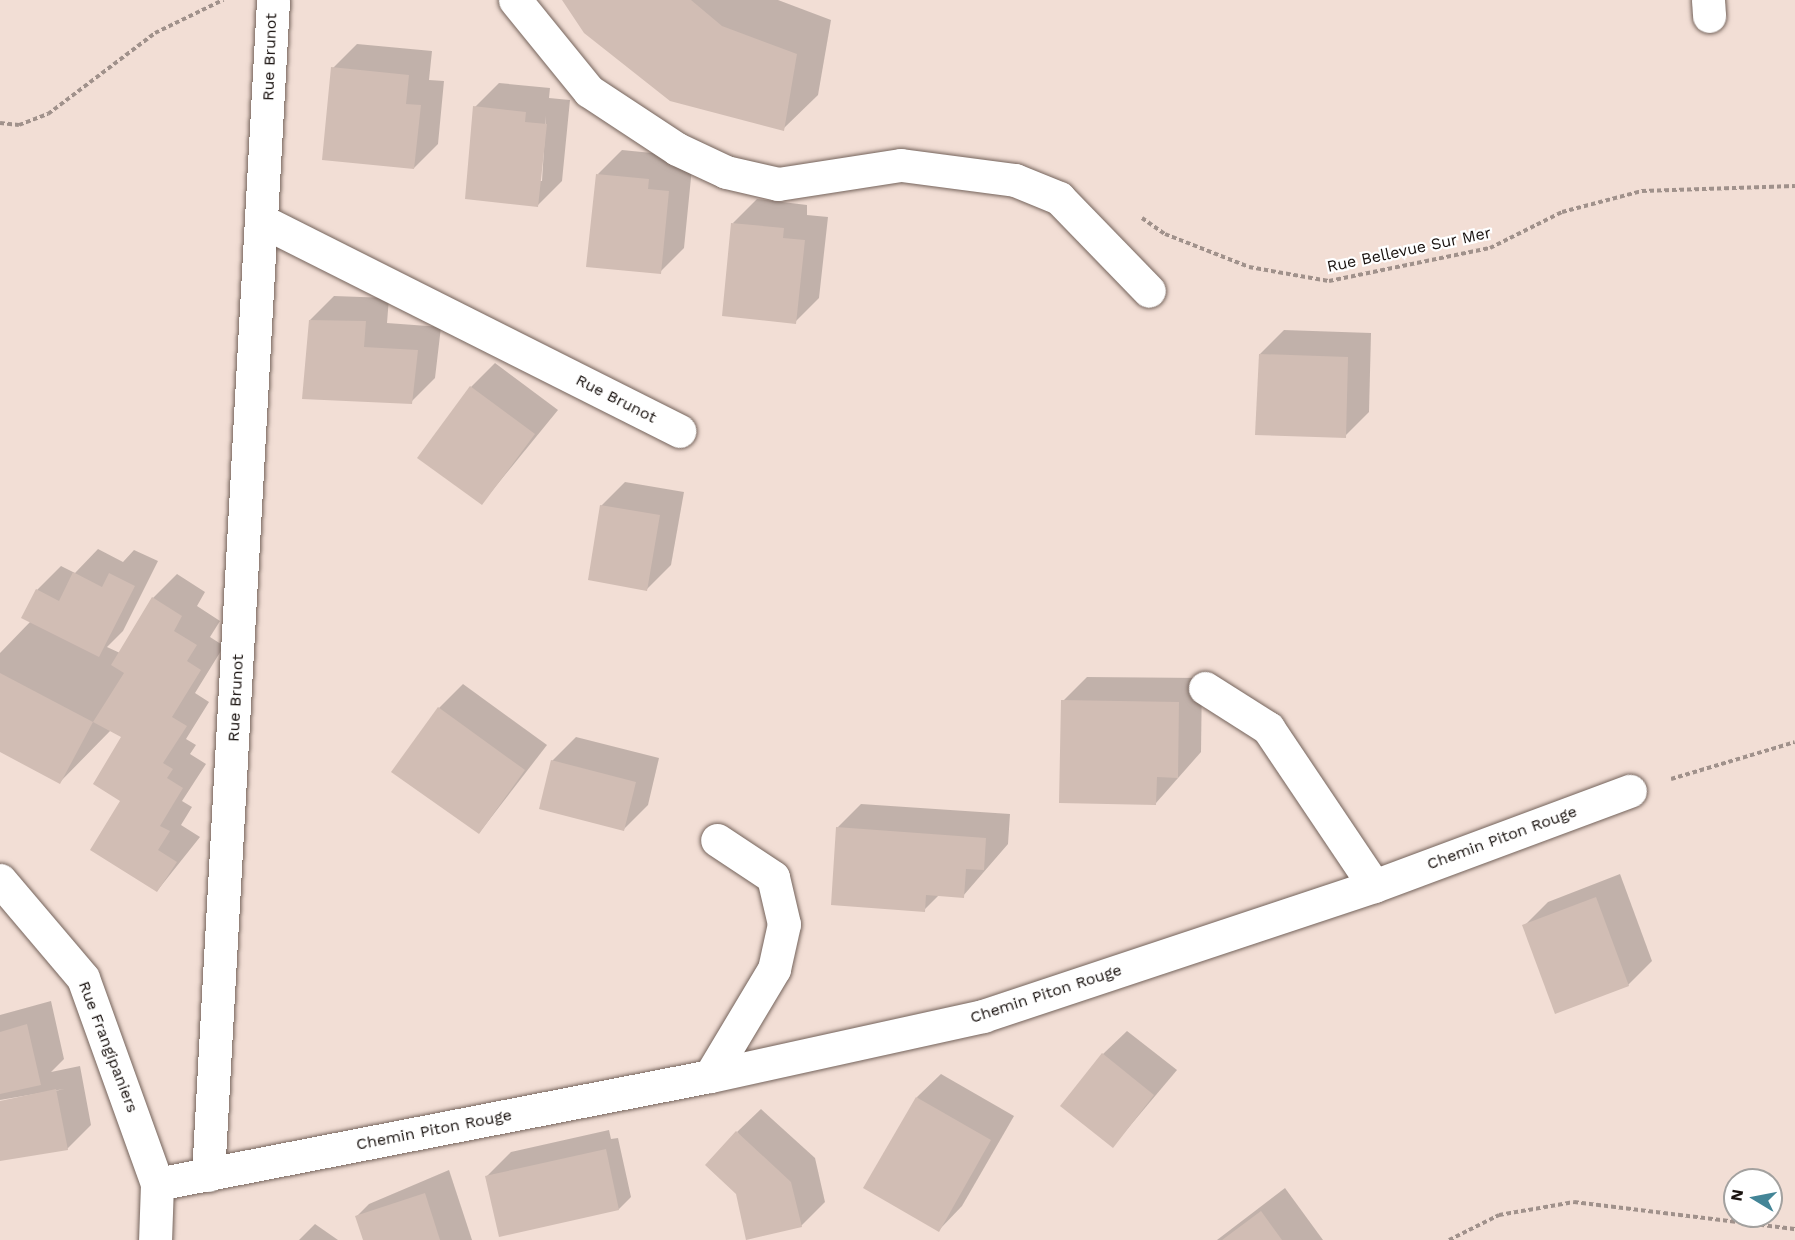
<!DOCTYPE html>
<style>
body{margin:0}
#map{position:relative;width:1795px;height:1240px;overflow:hidden;background:#f2ded5;font-family:"Work Sans",sans-serif}
div>[style]{position:absolute}
.shadow>*{inset:0;background:#0003}
.building>*{inset:0;background:#d1bdb4}
.path>*{height:4px;margin-top:-2px;transform-origin:0;background:repeating-linear-gradient(90deg,#a0918b 0 4.5px,transparent 0 7.5px)}
.roads{filter:drop-shadow(0 0 2px #74635b) drop-shadow(0 0 2px #74635b)}
.street>*{height:33px;margin:-16.5px;padding:0 16.5px;transform-origin:16.5px;border-radius:16.5px;background:#fff}
span{translate:-50% -50%;white-space:nowrap;text-align:center;line-height:1.15;-webkit-text-stroke:4.5px #fff;paint-order:stroke}
.street-label{font-size:16px;color:#1a1310}
.north{position:absolute;left:1723px;top:1168px;width:60px;height:60px;box-sizing:border-box;background:#fff;border:2px solid #a3a19f;border-radius:50%;rotate:280deg;font-size:16px;font-weight:700;line-height:24px;text-align:center;color:#1a1310}
.north::after{content:'';display:block;margin:auto;width:21px;height:27px;background:#438597;clip-path:polygon(50% 0,100% 100%,50% 72%,0 100%)}
</style>
<div id="map">
<div class="shadow">
<i style="clip-path:polygon(564px 0,778px 0,831px 20px,818px 95px,783px 129px)"></i>
<i style="clip-path:polygon(357px 44px,432px 51px,429px 80px,444px 81px,438px 144px,414px 168px,333px 68px)"></i>
<i style="clip-path:polygon(evenodd,499px 83px,550px 88px,549px 98px,570px 100px,562px 181px,538px 205px,475px 107px,499px 83px,546px 116px,542px 181px,539px 181px,546px 116px)"></i>
<i style="clip-path:polygon(622px 150px,672px 155px,671px 166px,692px 168px,684px 248px,660px 272px,598px 174px)"></i>
<i style="clip-path:polygon(757px 199px,807px 205px,807px 215px,828px 217px,819px 298px,795px 322px,733px 223px)"></i>
<i style="clip-path:polygon(334px 296px,389px 298px,387px 323px,441px 327px,435px 378px,411px 402px,310px 320px)"></i>
<i style="clip-path:polygon(1284px 330px,1371px 333px,1369px 412px,1345px 436px,1260px 354px)"></i>
<i style="clip-path:polygon(495px 363px,558px 410px,482px 503px,471px 387px)"></i>
<i style="clip-path:polygon(625px 482px,684px 492px,671px 565px,647px 589px,601px 506px)"></i>
<i style="clip-path:polygon(98px 549px,123px 562px,134px 550px,158px 561px,123px 631px,107px 647px,120px 653px,153px 598px,177px 574px,205px 592px,197px 606px,220px 621px,210px 637px,224px 646px,195px 693px,209px 702px,186px 739px,196px 745px,190px 754px,206px 764px,182px 801px,192px 807px,181px 825px,200px 837px,157px 891px,122px 800px,123px 737px,111px 730px,60px 782px,0 750px,0 653px,31px 621px,37px 590px,61px 566px,75px 573px)"></i>
<i style="clip-path:polygon(1087px 677px,1202px 678px,1201px 752px,1156px 803px,1063px 701px)"></i>
<i style="clip-path:polygon(463px 684px,547px 745px,479px 833px,439px 708px)"></i>
<i style="clip-path:polygon(576px 737px,659px 758px,648px 805px,624px 829px,552px 761px)"></i>
<i style="clip-path:polygon(861px 804px,1010px 814px,1008px 844px,963px 896px,939px 895px,924px 910px,837px 828px)"></i>
<i style="clip-path:polygon(1620px 874px,1652px 961px,1628px 985px,1524px 926px,1548px 902px)"></i>
<i style="clip-path:polygon(51px 1001px,64px 1059px,51px 1072px,80px 1066px,91px 1125px,67px 1149px,0 1159px,0 1103px,64px 1089px,0 1100px,0 1015px)"></i>
<i style="clip-path:polygon(1127px 1031px,1177px 1070px,1113px 1146px,1103px 1054px)"></i>
<i style="clip-path:polygon(941px 1074px,1014px 1116px,962px 1206px,939px 1230px,917px 1097px)"></i>
<i style="clip-path:polygon(761px 1109px,815px 1158px,825px 1202px,801px 1226px,737px 1132px)"></i>
<i style="clip-path:polygon(609px 1130px,611px 1139px,618px 1138px,631px 1197px,619px 1209px,487px 1176px,511px 1152px)"></i>
<i style="clip-path:polygon(449px 1170px,472px 1240px,364px 1240px,357px 1216px,369px 1204px)"></i>
<i style="clip-path:polygon(1285px 1188px,1323px 1240px,1217px 1240px)"></i>
<i style="clip-path:polygon(315px 1224px,338px 1240px,299px 1240px)"></i>
</div>
<div class="building">
<i style="clip-path:polygon(562px 0,691px 0,722px 26px,797px 54px,784px 131px,670px 101px,584px 33px)"></i>
<i style="clip-path:polygon(331px 67px,409px 75px,406px 104px,421px 105px,414px 169px,322px 160px)"></i>
<i style="clip-path:polygon(473px 106px,526px 112px,525px 122px,547px 124px,538px 207px,465px 199px)"></i>
<i style="clip-path:polygon(596px 174px,649px 179px,648px 189px,669px 191px,661px 274px,586px 267px)"></i>
<i style="clip-path:polygon(731px 223px,784px 228px,783px 238px,805px 240px,796px 324px,722px 316px)"></i>
<i style="clip-path:polygon(309px 320px,366px 321px,364px 347px,418px 350px,412px 404px,302px 399px)"></i>
<i style="clip-path:polygon(1259px 354px,1348px 357px,1346px 438px,1255px 435px)"></i>
<i style="clip-path:polygon(470px 386px,535px 434px,482px 505px,417px 458px)"></i>
<i style="clip-path:polygon(600px 505px,660px 515px,647px 591px,588px 580px)"></i>
<i style="clip-path:polygon(73px 572px,102px 587px,109px 573px,135px 586px,99px 657px,21px 618px,36px 589px,59px 601px)"></i>
<i style="clip-path:polygon(152px 597px,182px 616px,174px 631px,197px 645px,187px 661px,201px 670px,172px 717px,187px 726px,163px 763px,173px 769px,167px 778px,183px 788px,160px 826px,170px 831px,158px 850px,177px 862px,157px 892px,90px 850px,120px 801px,93px 784px,121px 737px,93px 722px,124px 673px,111px 665px)"></i>
<i style="clip-path:polygon(0 673px,93px 722px,60px 784px,0 752px)"></i>
<i style="clip-path:polygon(1061px 700px,1179px 702px,1178px 778px,1157px 777px,1156px 805px,1059px 803px)"></i>
<i style="clip-path:polygon(438px 707px,525px 770px,479px 834px,391px 772px)"></i>
<i style="clip-path:polygon(551px 760px,636px 782px,624px 831px,539px 809px)"></i>
<i style="clip-path:polygon(836px 827px,986px 838px,984px 870px,966px 869px,964px 898px,926px 895px,925px 912px,831px 905px)"></i>
<i style="clip-path:polygon(1596px 897px,1629px 986px,1555px 1014px,1522px 925px)"></i>
<i style="clip-path:polygon(27px 1024px,41px 1085px,0 1094px,0 1032px)"></i>
<i style="clip-path:polygon(1102px 1053px,1154px 1095px,1113px 1148px,1060px 1106px)"></i>
<i style="clip-path:polygon(56px 1089px,68px 1150px,0 1161px,0 1101px)"></i>
<i style="clip-path:polygon(916px 1097px,991px 1140px,939px 1232px,863px 1188px)"></i>
<i style="clip-path:polygon(736px 1131px,791px 1182px,802px 1227px,746px 1240px,736px 1194px,705px 1165px)"></i>
<i style="clip-path:polygon(606px 1149px,619px 1210px,499px 1237px,485px 1176px)"></i>
<i style="clip-path:polygon(425px 1193px,440px 1240px,363px 1240px,355px 1216px)"></i>
<i style="clip-path:polygon(1261px 1211px,1282px 1240px,1222px 1240px)"></i>
</div>
<div class="path">
<i style="left:0;top:123px;width:19px;rotate:6deg"></i>
<i style="left:19px;top:125px;width:31px;rotate:-21deg"></i>
<i style="left:48px;top:114px;width:134px;rotate:-37.1deg"></i>
<i style="left:155px;top:33px;width:76px;rotate:-25.9deg"></i>
<i style="left:1142px;top:218px;width:28px;rotate:35deg"></i>
<i style="left:1165px;top:234px;width:90px;rotate:21.4deg"></i>
<i style="left:1249px;top:267px;width:81px;rotate:9.9deg"></i>
<i style="left:1329px;top:281px;width:164px;rotate:-11.6deg"></i>
<i style="left:1490px;top:248px;width:80px;rotate:-26.6deg"></i>
<i style="left:1562px;top:212px;width:83px;rotate:-14.7deg"></i>
<i style="left:1642px;top:191px;width:153px;rotate:-1.9deg"></i>
<i style="left:1671px;top:779px;width:129px;rotate:-16.6deg"></i>
<i style="left:1449px;top:1240px;width:56px;rotate:-26.6deg"></i>
<i style="left:1499px;top:1215px;width:76px;rotate:-9.8deg"></i>
<i style="left:1574px;top:1202px;width:223px;rotate:7deg"></i>
</div>
<div class="roads">
<div class="street">
<i style="left:515px;top:0;width:117px;rotate:50.9deg"></i>
<i style="left:589px;top:91px;width:105px;rotate:33.4deg"></i>
<i style="left:677px;top:149px;width:54px;rotate:25.1deg"></i>
<i style="left:726px;top:172px;width:53px;rotate:13deg"></i>
<i style="left:778px;top:184px;width:124px;rotate:-8.8deg"></i>
<i style="left:901px;top:165px;width:115px;rotate:7.5deg"></i>
<i style="left:1015px;top:180px;width:48px;rotate:22.2deg"></i>
<i style="left:1059px;top:198px;width:129px;rotate:45.9deg"></i>
<i style="left:1708px;top:0;width:16px;rotate:86deg"></i>
<i style="left:264px;top:222px;width:465px;rotate:26.7deg"></i>
<i style="left:1205px;top:688px;width:75px;rotate:32.4deg"></i>
<i style="left:1268px;top:728px;width:190px;rotate:56.1deg"></i>
<i style="left:0;top:880px;width:128px;rotate:49.7deg"></i>
<i style="left:83px;top:978px;width:219px;rotate:70.2deg"></i>
<i style="left:157px;top:1184px;width:56px;rotate:92deg"></i>
<i style="left:710px;top:1076px;width:125px;rotate:-59.1deg"></i>
<i style="left:774px;top:969px;width:46px;rotate:-77.5deg"></i>
<i style="left:784px;top:924px;width:48px;rotate:-103.2deg"></i>
<i style="left:773px;top:877px;width:67px;rotate:-146.5deg"></i>
<i style="left:208px;top:1175px;width:1177px;rotate:-86.83deg"></i>
<i style="left:157px;top:1184px;width:563px;rotate:-11.05deg"></i>
<i style="left:710px;top:1076px;width:280px;rotate:-12.4deg"></i>
<i style="left:983px;top:1016px;width:412px;rotate:-18.4deg"></i>
<i style="left:1374px;top:886px;width:273px;rotate:-20.4deg"></i>
</div>
</div>
<div class="street-label">
<span style="left:270px;top:57px;rotate:-88deg">Rue Brunot</span>
<span style="left:1409px;top:250px;rotate:-12deg">Rue Bellevue Sur Mer</span>
<span style="left:616px;top:399px;rotate:27deg">Rue Brunot</span>
<span style="left:236px;top:698px;rotate:-87deg">Rue Brunot</span>
<span style="left:1502px;top:838px;rotate:-20deg">Chemin Piton Rouge</span>
<span style="left:1046px;top:994px;rotate:-18deg">Chemin Piton Rouge</span>
<span style="left:108px;top:1047px;rotate:69deg">Rue Frangipaniers</span>
<span style="left:434px;top:1130px;rotate:-11deg">Chemin Piton Rouge</span>
</div>
<div class="north">N</div>
</div>
